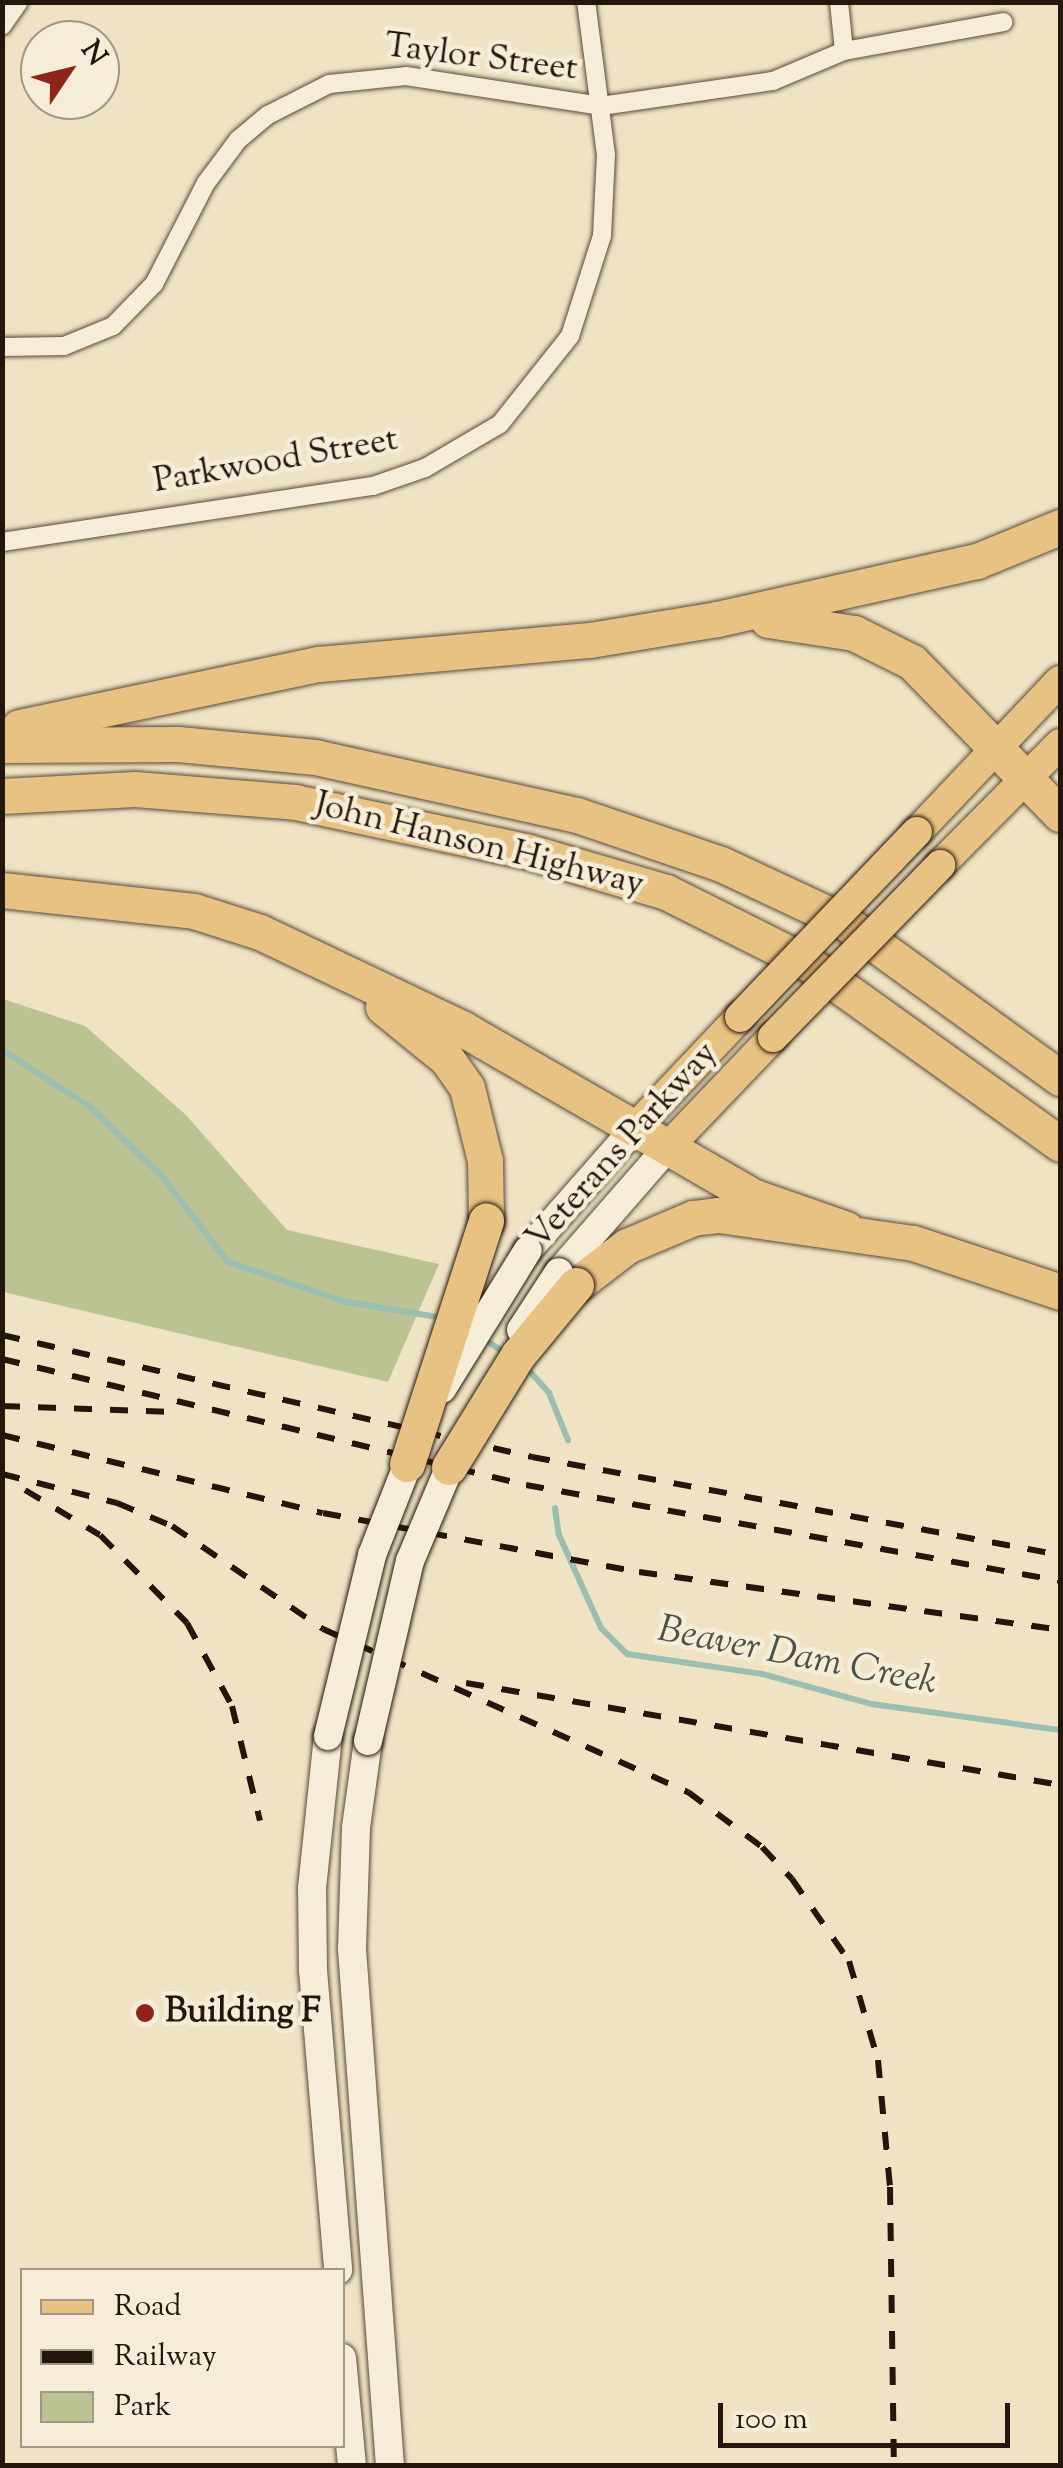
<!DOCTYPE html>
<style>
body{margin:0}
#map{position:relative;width:1063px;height:2468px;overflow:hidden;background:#efe3c3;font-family:"Sorts Mill Goudy",serif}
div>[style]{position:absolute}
.green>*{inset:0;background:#bcc392}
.stream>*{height:6px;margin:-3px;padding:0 3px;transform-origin:3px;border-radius:3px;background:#9abeb1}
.roads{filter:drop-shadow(0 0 2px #58493a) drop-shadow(0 0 2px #58493a)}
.minor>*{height:18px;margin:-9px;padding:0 9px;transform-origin:9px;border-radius:9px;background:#f5edd8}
.secondary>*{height:28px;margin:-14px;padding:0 14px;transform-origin:14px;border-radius:14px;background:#f5edd8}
.primary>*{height:30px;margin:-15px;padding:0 15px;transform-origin:15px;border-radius:15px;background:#e8c282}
.motorway>*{height:35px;margin:-17.5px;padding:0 17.5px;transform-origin:17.5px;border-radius:17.5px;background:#e8c282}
.rail>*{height:6px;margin-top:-3px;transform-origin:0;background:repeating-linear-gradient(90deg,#25160d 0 18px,transparent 0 36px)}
.bridges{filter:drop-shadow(0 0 2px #25160d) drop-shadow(0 0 2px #25160d)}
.secondary-bridge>*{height:28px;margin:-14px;padding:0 14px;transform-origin:14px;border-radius:14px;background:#f5edd8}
.primary-bridge>*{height:30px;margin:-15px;padding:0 15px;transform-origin:15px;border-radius:15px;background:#e8c282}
.motorway-bridge>*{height:35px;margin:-17.5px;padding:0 17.5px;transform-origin:17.5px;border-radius:17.5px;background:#e8c282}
.dots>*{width:28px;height:28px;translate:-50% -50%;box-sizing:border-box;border:5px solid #f5edd8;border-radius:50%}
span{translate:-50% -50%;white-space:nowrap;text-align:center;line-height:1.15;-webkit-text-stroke:9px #f5edd8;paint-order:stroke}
.street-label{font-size:35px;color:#25160d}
.poi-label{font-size:35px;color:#25160d;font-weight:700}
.left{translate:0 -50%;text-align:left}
.water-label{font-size:38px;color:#4e5146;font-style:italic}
.frame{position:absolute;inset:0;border:5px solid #25160d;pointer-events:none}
.legend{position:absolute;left:20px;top:2268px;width:325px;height:180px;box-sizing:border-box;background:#f5edd8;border:2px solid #a29787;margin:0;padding:12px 18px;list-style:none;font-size:30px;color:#25160d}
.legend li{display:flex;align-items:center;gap:20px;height:50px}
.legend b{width:50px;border:2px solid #a29787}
.north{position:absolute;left:20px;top:20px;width:100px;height:100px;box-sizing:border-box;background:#f5edd8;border:2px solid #a29787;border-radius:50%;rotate:55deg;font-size:28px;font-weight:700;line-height:40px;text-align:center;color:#25160d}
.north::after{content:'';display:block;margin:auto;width:35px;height:45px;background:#8f2418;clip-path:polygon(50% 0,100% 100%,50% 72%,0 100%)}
.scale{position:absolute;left:718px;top:2403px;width:292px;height:45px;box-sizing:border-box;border:5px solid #25160d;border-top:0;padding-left:12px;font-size:30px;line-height:35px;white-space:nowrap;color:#25160d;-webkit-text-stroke:8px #f5edd8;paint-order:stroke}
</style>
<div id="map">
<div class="green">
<i style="clip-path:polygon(3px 999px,85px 1026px,186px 1115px,287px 1230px,439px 1264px,388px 1382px,3px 1292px)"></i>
</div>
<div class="stream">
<i style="left:2px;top:1050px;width:103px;rotate:32.8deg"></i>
<i style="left:89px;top:1106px;width:100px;rotate:43.8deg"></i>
<i style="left:161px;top:1175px;width:110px;rotate:52.4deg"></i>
<i style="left:228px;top:1262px;width:125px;rotate:18.7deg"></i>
<i style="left:346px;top:1302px;width:99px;rotate:9.3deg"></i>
<i style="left:482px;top:1338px;width:27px;rotate:33deg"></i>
<i style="left:524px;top:1365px;width:38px;rotate:48deg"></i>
<i style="left:549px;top:1393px;width:51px;rotate:68deg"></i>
<i style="left:555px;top:1508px;width:27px;rotate:82deg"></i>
<i style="left:559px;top:1535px;width:102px;rotate:65.7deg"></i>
<i style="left:601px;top:1628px;width:37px;rotate:45deg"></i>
<i style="left:627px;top:1654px;width:136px;rotate:8.4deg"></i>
<i style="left:762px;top:1674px;width:114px;rotate:15.3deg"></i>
<i style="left:872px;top:1704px;width:190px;rotate:7.9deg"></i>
</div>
<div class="roads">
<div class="minor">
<i style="left:839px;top:2px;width:49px;rotate:84.2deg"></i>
<i style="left:2px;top:26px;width:29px;rotate:-55deg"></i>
<i style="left:2px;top:347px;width:62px;rotate:-0.9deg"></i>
<i style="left:64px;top:346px;width:53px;rotate:-22.2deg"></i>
<i style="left:113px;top:326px;width:59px;rotate:-45.7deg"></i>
<i style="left:154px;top:284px;width:114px;rotate:-62.8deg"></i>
<i style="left:206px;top:183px;width:54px;rotate:-53.3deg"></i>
<i style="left:238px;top:140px;width:39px;rotate:-40deg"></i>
<i style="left:268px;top:115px;width:68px;rotate:-26.9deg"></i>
<i style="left:329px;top:84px;width:77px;rotate:-5.9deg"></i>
<i style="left:406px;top:76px;width:197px;rotate:8.7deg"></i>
<i style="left:601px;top:106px;width:174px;rotate:-8.3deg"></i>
<i style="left:773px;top:81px;width:77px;rotate:-22.9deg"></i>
<i style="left:844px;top:51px;width:162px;rotate:-10.3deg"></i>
<i style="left:2px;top:542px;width:375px;rotate:-8.6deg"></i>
<i style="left:373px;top:486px;width:55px;rotate:-19.1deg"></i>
<i style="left:425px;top:468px;width:87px;rotate:-30.4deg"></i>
<i style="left:500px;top:424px;width:112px;rotate:-51.5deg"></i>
<i style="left:570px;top:336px;width:105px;rotate:-72.3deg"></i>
<i style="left:602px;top:236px;width:81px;rotate:-87.2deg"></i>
<i style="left:606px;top:155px;width:154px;rotate:-97.4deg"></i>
</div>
<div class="secondary">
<i style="left:528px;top:1250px;width:162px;rotate:-48.7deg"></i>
<i style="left:559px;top:1272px;width:166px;rotate:-48.9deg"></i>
<i style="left:328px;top:1736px;width:153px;rotate:96deg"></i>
<i style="left:312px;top:1888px;width:82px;rotate:89.3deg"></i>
<i style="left:313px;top:1970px;width:301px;rotate:85.2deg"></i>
<i style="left:368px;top:1741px;width:88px;rotate:97.9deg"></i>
<i style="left:356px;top:1828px;width:121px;rotate:91.9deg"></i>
<i style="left:352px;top:1949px;width:518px;rotate:85.8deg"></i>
<i style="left:342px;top:2358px;width:108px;rotate:84.7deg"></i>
</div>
<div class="primary">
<i style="left:917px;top:832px;width:208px;rotate:-46.6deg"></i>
<i style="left:940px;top:865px;width:170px;rotate:-45.2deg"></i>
<i style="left:635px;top:1128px;width:153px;rotate:-46.6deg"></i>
<i style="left:668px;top:1147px;width:152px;rotate:-46.3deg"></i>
</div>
<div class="motorway">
<i style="left:768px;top:620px;width:87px;rotate:8.6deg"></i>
<i style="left:854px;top:633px;width:65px;rotate:26.6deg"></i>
<i style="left:912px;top:662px;width:212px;rotate:45.8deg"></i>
<i style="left:19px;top:727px;width:307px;rotate:-11.9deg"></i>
<i style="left:319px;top:664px;width:272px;rotate:-5.1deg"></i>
<i style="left:590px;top:640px;width:129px;rotate:-9.4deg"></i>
<i style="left:717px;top:619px;width:266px;rotate:-12.6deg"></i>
<i style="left:977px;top:561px;width:90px;rotate:-22.3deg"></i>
<i style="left:2px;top:745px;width:176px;rotate:-0.3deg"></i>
<i style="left:178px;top:744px;width:138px;rotate:5.4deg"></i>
<i style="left:315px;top:757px;width:268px;rotate:12.5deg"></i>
<i style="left:577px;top:815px;width:152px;rotate:18.8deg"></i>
<i style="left:721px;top:864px;width:135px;rotate:25deg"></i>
<i style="left:843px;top:921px;width:268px;rotate:35.9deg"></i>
<i style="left:2px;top:796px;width:133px;rotate:-3deg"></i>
<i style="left:135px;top:789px;width:161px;rotate:4.6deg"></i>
<i style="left:295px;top:802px;width:236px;rotate:12deg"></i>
<i style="left:526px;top:851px;width:146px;rotate:16.3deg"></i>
<i style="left:666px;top:892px;width:157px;rotate:26.6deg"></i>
<i style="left:806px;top:962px;width:312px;rotate:35.6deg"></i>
<i style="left:2px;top:890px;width:193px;rotate:6.2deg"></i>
<i style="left:194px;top:911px;width:69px;rotate:17.7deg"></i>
<i style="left:260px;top:932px;width:225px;rotate:25.5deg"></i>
<i style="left:463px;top:1029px;width:334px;rotate:30deg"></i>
<i style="left:752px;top:1196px;width:100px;rotate:19.3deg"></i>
<i style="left:383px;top:1007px;width:82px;rotate:39.1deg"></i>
<i style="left:447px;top:1059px;width:35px;rotate:55deg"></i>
<i style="left:467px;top:1088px;width:75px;rotate:76.1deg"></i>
<i style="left:485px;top:1161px;width:60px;rotate:89deg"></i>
<i style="left:576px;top:1285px;width:64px;rotate:-37.4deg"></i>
<i style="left:627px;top:1246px;width:72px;rotate:-23deg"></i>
<i style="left:693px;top:1218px;width:26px;rotate:-7deg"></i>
<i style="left:719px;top:1215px;width:196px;rotate:8.2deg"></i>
<i style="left:913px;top:1243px;width:155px;rotate:18.4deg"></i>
</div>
</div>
<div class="rail">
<i style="left:2px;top:1335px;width:544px;rotate:12.96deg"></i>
<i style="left:532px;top:1457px;width:537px;rotate:10.51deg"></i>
<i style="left:2px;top:1359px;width:539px;rotate:13.52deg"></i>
<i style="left:526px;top:1485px;width:543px;rotate:10.19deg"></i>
<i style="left:2px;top:1406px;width:172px;rotate:2deg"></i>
<i style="left:2px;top:1435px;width:330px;rotate:13.7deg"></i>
<i style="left:323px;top:1513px;width:321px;rotate:10.6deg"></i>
<i style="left:639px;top:1572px;width:425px;rotate:7.8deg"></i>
<i style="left:2px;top:1474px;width:119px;rotate:14.2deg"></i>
<i style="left:117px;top:1503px;width:60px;rotate:22.7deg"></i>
<i style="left:172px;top:1526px;width:183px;rotate:34.3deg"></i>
<i style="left:323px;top:1629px;width:400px;rotate:24.1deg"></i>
<i style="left:688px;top:1792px;width:92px;rotate:36.6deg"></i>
<i style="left:762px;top:1847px;width:44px;rotate:46.8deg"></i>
<i style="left:792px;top:1879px;width:100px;rotate:55.2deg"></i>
<i style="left:849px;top:1961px;width:103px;rotate:73.7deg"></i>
<i style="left:878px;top:2060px;width:128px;rotate:84.6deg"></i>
<i style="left:890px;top:2187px;width:279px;rotate:89.2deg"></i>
<i style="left:25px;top:1490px;width:87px;rotate:31deg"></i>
<i style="left:100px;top:1535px;width:124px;rotate:45.3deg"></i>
<i style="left:187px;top:1623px;width:94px;rotate:61.5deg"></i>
<i style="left:232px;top:1706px;width:118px;rotate:76.3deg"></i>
<i style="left:466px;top:1683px;width:603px;rotate:9.74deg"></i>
</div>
<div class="bridges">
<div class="secondary-bridge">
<i style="left:521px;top:1330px;width:69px;rotate:-56.8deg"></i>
<i style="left:442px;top:1389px;width:163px;rotate:-58.3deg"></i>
<i style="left:328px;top:1736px;width:186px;rotate:-76.3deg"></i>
<i style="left:372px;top:1555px;width:117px;rotate:-68.5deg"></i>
<i style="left:368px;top:1741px;width:185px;rotate:-76.9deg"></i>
<i style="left:410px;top:1561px;width:118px;rotate:-67.1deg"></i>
</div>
<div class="primary-bridge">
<i style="left:740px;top:1017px;width:256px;rotate:-46.3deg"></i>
<i style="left:773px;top:1037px;width:240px;rotate:-45.8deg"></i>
</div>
<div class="motorway-bridge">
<i style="left:407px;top:1464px;width:256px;rotate:-72deg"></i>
<i style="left:449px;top:1467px;width:132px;rotate:-58.4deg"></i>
<i style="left:518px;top:1355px;width:91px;rotate:-50.4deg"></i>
</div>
</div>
<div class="dots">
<i style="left:145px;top:2013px;background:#8f2418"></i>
</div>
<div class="street-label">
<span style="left:481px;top:59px;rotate:7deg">Taylor Street</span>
<span style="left:276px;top:462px;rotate:-10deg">Parkwood Street</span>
<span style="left:479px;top:846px;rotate:14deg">John Hanson Highway</span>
<span style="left:623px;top:1147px;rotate:-48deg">Veterans Parkway</span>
</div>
<div class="poi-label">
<span class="left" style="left:165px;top:2013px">Building F</span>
</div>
<div class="water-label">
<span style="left:797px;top:1658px;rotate:11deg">Beaver Dam Creek</span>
</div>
<div class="frame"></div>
<ul class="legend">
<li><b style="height:12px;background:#e8c282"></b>Road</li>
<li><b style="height:12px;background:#25160d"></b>Railway</li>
<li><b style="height:28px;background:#bcc392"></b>Park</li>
</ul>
<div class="north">N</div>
<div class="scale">100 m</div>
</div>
